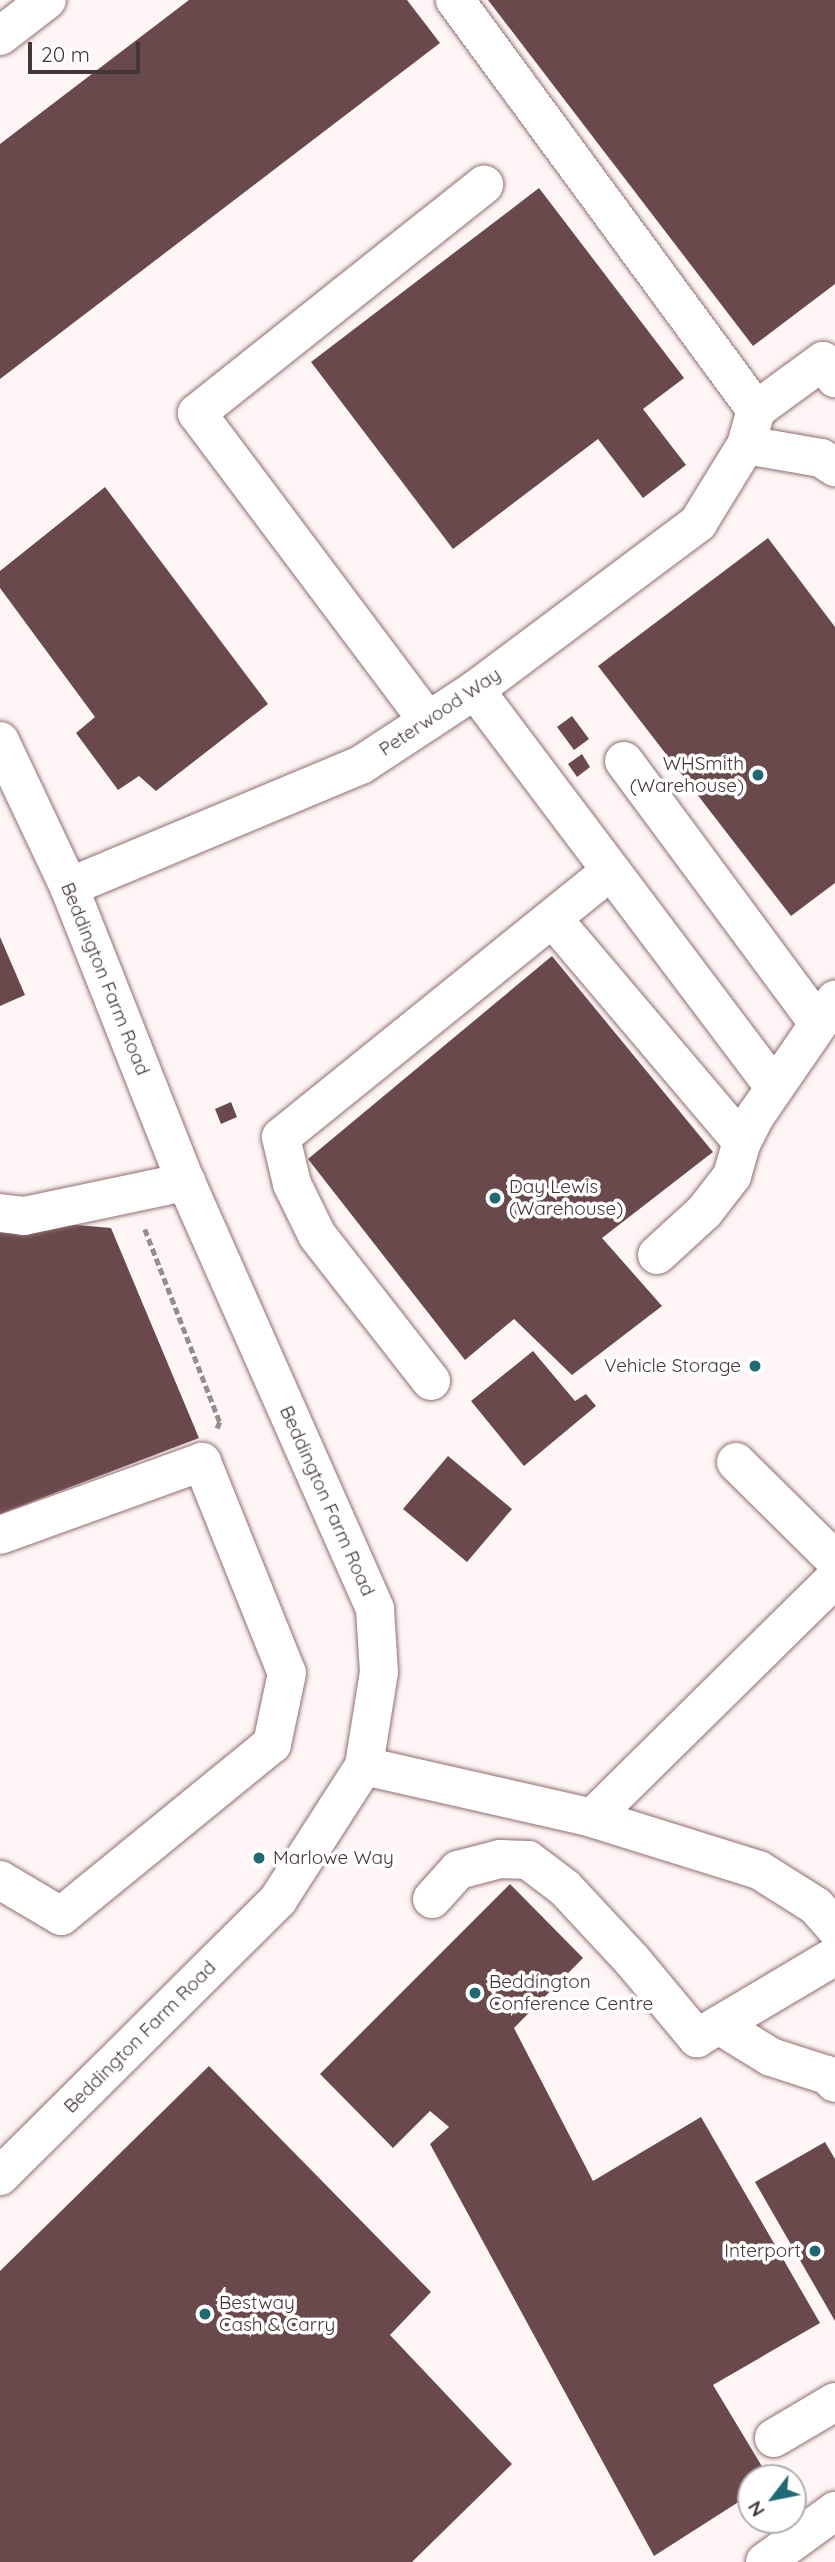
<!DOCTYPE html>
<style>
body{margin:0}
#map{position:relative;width:835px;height:2562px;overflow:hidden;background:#fef5f6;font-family:Quicksand,sans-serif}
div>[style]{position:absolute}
.building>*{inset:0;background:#6a494c}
.path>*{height:4.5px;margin-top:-2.25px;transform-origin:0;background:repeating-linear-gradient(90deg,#998c8d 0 7px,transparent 0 10.5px)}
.roads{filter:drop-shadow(0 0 2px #916e70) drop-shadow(0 0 2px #916e70)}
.minor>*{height:38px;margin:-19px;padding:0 19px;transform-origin:19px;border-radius:19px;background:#fff}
.dots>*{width:19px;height:19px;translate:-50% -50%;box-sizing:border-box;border:4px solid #fff;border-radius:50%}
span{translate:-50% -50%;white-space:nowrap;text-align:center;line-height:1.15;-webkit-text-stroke:7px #fff;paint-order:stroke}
.street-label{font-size:19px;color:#443536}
.poi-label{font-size:19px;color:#443536}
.right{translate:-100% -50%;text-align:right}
.left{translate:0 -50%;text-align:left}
.north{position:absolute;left:737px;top:2464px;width:70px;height:70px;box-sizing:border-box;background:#fff;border:2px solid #b4aeaf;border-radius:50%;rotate:238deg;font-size:19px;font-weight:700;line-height:28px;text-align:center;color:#443536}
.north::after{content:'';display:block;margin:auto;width:24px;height:32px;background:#1f6a72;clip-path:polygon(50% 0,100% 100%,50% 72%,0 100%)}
.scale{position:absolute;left:28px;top:42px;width:112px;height:32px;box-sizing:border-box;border:4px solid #443536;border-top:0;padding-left:9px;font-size:21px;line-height:24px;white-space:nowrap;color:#443536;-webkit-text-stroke:5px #fff;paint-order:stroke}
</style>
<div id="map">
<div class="building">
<i style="clip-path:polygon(189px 0,407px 0,440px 43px,0 379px,0 144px)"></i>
<i style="clip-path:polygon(488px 0,835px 0,835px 284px,753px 346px)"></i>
<i style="clip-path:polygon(539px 188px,684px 378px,643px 409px,686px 465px,643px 498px,598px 439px,453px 549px,311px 362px)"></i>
<i style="clip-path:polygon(105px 487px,268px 704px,156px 791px,139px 776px,118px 790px,76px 733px,95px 717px,0 588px,0 571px)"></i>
<i style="clip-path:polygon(768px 538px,835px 627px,835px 883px,791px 916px,598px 666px)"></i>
<i style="clip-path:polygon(572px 716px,589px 739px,574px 750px,557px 727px)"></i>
<i style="clip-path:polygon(582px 754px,590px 767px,577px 777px,568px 764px)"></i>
<i style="clip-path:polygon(0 937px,25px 995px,0 1006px)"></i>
<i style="clip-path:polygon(552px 956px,713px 1152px,602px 1238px,662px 1306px,572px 1375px,514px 1319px,465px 1360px,308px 1159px)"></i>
<i style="clip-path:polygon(231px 1102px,237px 1117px,221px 1124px,215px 1109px)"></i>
<i style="clip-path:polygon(0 1218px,111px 1228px,199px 1438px,0 1514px)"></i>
<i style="clip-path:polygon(533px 1351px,575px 1401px,586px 1394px,596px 1406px,524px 1466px,471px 1401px)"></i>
<i style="clip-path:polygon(448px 1456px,512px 1509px,467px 1562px,403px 1509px)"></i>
<i style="clip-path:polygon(510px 1884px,583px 1958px,514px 2028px,593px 2181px,701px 2117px,820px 2323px,713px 2385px,769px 2478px,751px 2478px,751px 2494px,654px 2556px,430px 2144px,449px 2127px,430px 2111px,393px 2148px,320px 2074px)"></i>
<i style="clip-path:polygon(209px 2066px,431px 2292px,390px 2335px,512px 2464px,412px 2562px,0 2562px,0 2271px)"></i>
<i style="clip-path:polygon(825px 2142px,835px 2159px,835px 2321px,755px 2182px)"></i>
</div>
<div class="path">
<i style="left:145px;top:1229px;width:207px;rotate:68.8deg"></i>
<i style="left:220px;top:1422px;width:8px;rotate:113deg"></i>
</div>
<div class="roads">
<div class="minor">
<i style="left:0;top:36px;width:59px;rotate:-37.5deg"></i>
<i style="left:756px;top:410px;width:83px;rotate:-36.2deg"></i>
<i style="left:823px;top:361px;width:21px;rotate:55deg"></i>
<i style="left:746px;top:445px;width:76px;rotate:9.8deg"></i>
<i style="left:821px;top:458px;width:17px;rotate:33deg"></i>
<i style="left:475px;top:690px;width:496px;rotate:53deg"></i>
<i style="left:428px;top:721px;width:385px;rotate:-126.9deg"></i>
<i style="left:197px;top:413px;width:367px;rotate:-38.5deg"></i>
<i style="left:0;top:741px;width:161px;rotate:64.7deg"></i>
<i style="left:69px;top:887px;width:317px;rotate:68.4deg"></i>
<i style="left:186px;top:1182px;width:467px;rotate:66.1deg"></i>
<i style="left:375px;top:1609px;width:63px;rotate:86.4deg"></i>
<i style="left:379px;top:1672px;width:95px;rotate:99.1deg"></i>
<i style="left:364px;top:1766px;width:159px;rotate:122.7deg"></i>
<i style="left:278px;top:1900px;width:392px;rotate:135.2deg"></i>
<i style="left:624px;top:761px;width:326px;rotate:53.5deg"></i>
<i style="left:69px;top:887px;width:316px;rotate:-22.7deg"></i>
<i style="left:361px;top:765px;width:136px;rotate:-33.3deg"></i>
<i style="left:475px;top:690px;width:279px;rotate:-36.8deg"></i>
<i style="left:698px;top:523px;width:92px;rotate:-58.4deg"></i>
<i style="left:746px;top:445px;width:36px;rotate:-74deg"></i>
<i style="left:756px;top:410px;width:509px;rotate:-126.28deg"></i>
<i style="left:553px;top:919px;width:292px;rotate:49.7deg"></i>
<i style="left:0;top:1213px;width:24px;rotate:7deg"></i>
<i style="left:24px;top:1216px;width:166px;rotate:-11.9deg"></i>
<i style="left:657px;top:1255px;width:64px;rotate:-42.5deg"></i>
<i style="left:704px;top:1212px;width:46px;rotate:-52.1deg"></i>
<i style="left:732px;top:1176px;width:35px;rotate:-74deg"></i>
<i style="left:742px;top:1142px;width:30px;rotate:-63deg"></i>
<i style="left:756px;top:1115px;width:140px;rotate:-55.5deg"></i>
<i style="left:431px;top:1381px;width:185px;rotate:-128deg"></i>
<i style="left:317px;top:1235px;width:57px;rotate:-116.1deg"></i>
<i style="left:292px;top:1184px;width:48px;rotate:-103.2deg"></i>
<i style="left:281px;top:1137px;width:424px;rotate:-38.9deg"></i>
<i style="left:736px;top:1462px;width:139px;rotate:44.7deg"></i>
<i style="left:0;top:1535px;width:215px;rotate:-19.9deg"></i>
<i style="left:202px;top:1462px;width:227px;rotate:68.1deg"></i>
<i style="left:287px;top:1673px;width:73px;rotate:101.9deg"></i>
<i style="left:272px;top:1744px;width:272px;rotate:140.8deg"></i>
<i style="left:61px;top:1916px;width:71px;rotate:-149.5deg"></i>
<i style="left:364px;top:1766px;width:234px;rotate:12.8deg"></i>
<i style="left:592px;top:1818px;width:175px;rotate:17.3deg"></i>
<i style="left:759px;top:1870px;width:67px;rotate:32.3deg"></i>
<i style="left:816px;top:1906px;width:29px;rotate:49deg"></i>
<i style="left:592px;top:1818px;width:342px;rotate:-44.6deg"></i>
<i style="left:432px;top:1899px;width:39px;rotate:-48deg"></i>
<i style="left:458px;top:1870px;width:43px;rotate:-14.7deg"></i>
<i style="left:500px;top:1859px;width:28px;rotate:2deg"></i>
<i style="left:528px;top:1860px;width:46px;rotate:37.1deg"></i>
<i style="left:565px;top:1888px;width:98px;rotate:47.1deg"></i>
<i style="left:632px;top:1960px;width:102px;rotate:50.2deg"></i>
<i style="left:697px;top:2038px;width:161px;rotate:-30.7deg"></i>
<i style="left:719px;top:2025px;width:61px;rotate:31.6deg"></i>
<i style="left:771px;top:2057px;width:59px;rotate:17.8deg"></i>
<i style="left:827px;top:2075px;width:11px;rotate:45deg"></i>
<i style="left:774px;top:2438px;width:71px;rotate:-30.5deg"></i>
<i style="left:765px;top:2562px;width:87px;rotate:-36.1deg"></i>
</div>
</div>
<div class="dots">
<i style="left:758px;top:775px;background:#1f6a72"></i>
<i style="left:495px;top:1198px;background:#1f6a72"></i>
<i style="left:755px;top:1366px;background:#1f6a72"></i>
<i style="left:259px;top:1858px;background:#1f6a72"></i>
<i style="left:475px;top:1993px;background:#1f6a72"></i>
<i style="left:815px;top:2251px;background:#1f6a72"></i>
<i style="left:205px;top:2314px;background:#1f6a72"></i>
</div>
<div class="street-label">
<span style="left:440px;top:712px;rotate:-34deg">Peterwood Way</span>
<span style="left:105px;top:979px;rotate:68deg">Beddington Farm Road</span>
<span style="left:327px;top:1501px;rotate:66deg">Beddington Farm Road</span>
<span style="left:140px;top:2037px;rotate:-45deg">Beddington Farm Road</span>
</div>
<div class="poi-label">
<span class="right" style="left:744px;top:775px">WHSmith<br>(Warehouse)</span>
<span class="left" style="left:509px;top:1198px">Day Lewis<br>(Warehouse)</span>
<span class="right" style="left:741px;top:1366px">Vehicle Storage</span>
<span class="left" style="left:273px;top:1858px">Marlowe Way</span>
<span class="left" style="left:489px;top:1993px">Beddington<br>Conference Centre</span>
<span class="right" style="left:801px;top:2251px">Interport</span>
<span class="left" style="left:219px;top:2314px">Bestway<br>Cash &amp; Carry</span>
</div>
<div class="north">N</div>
<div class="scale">20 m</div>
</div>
